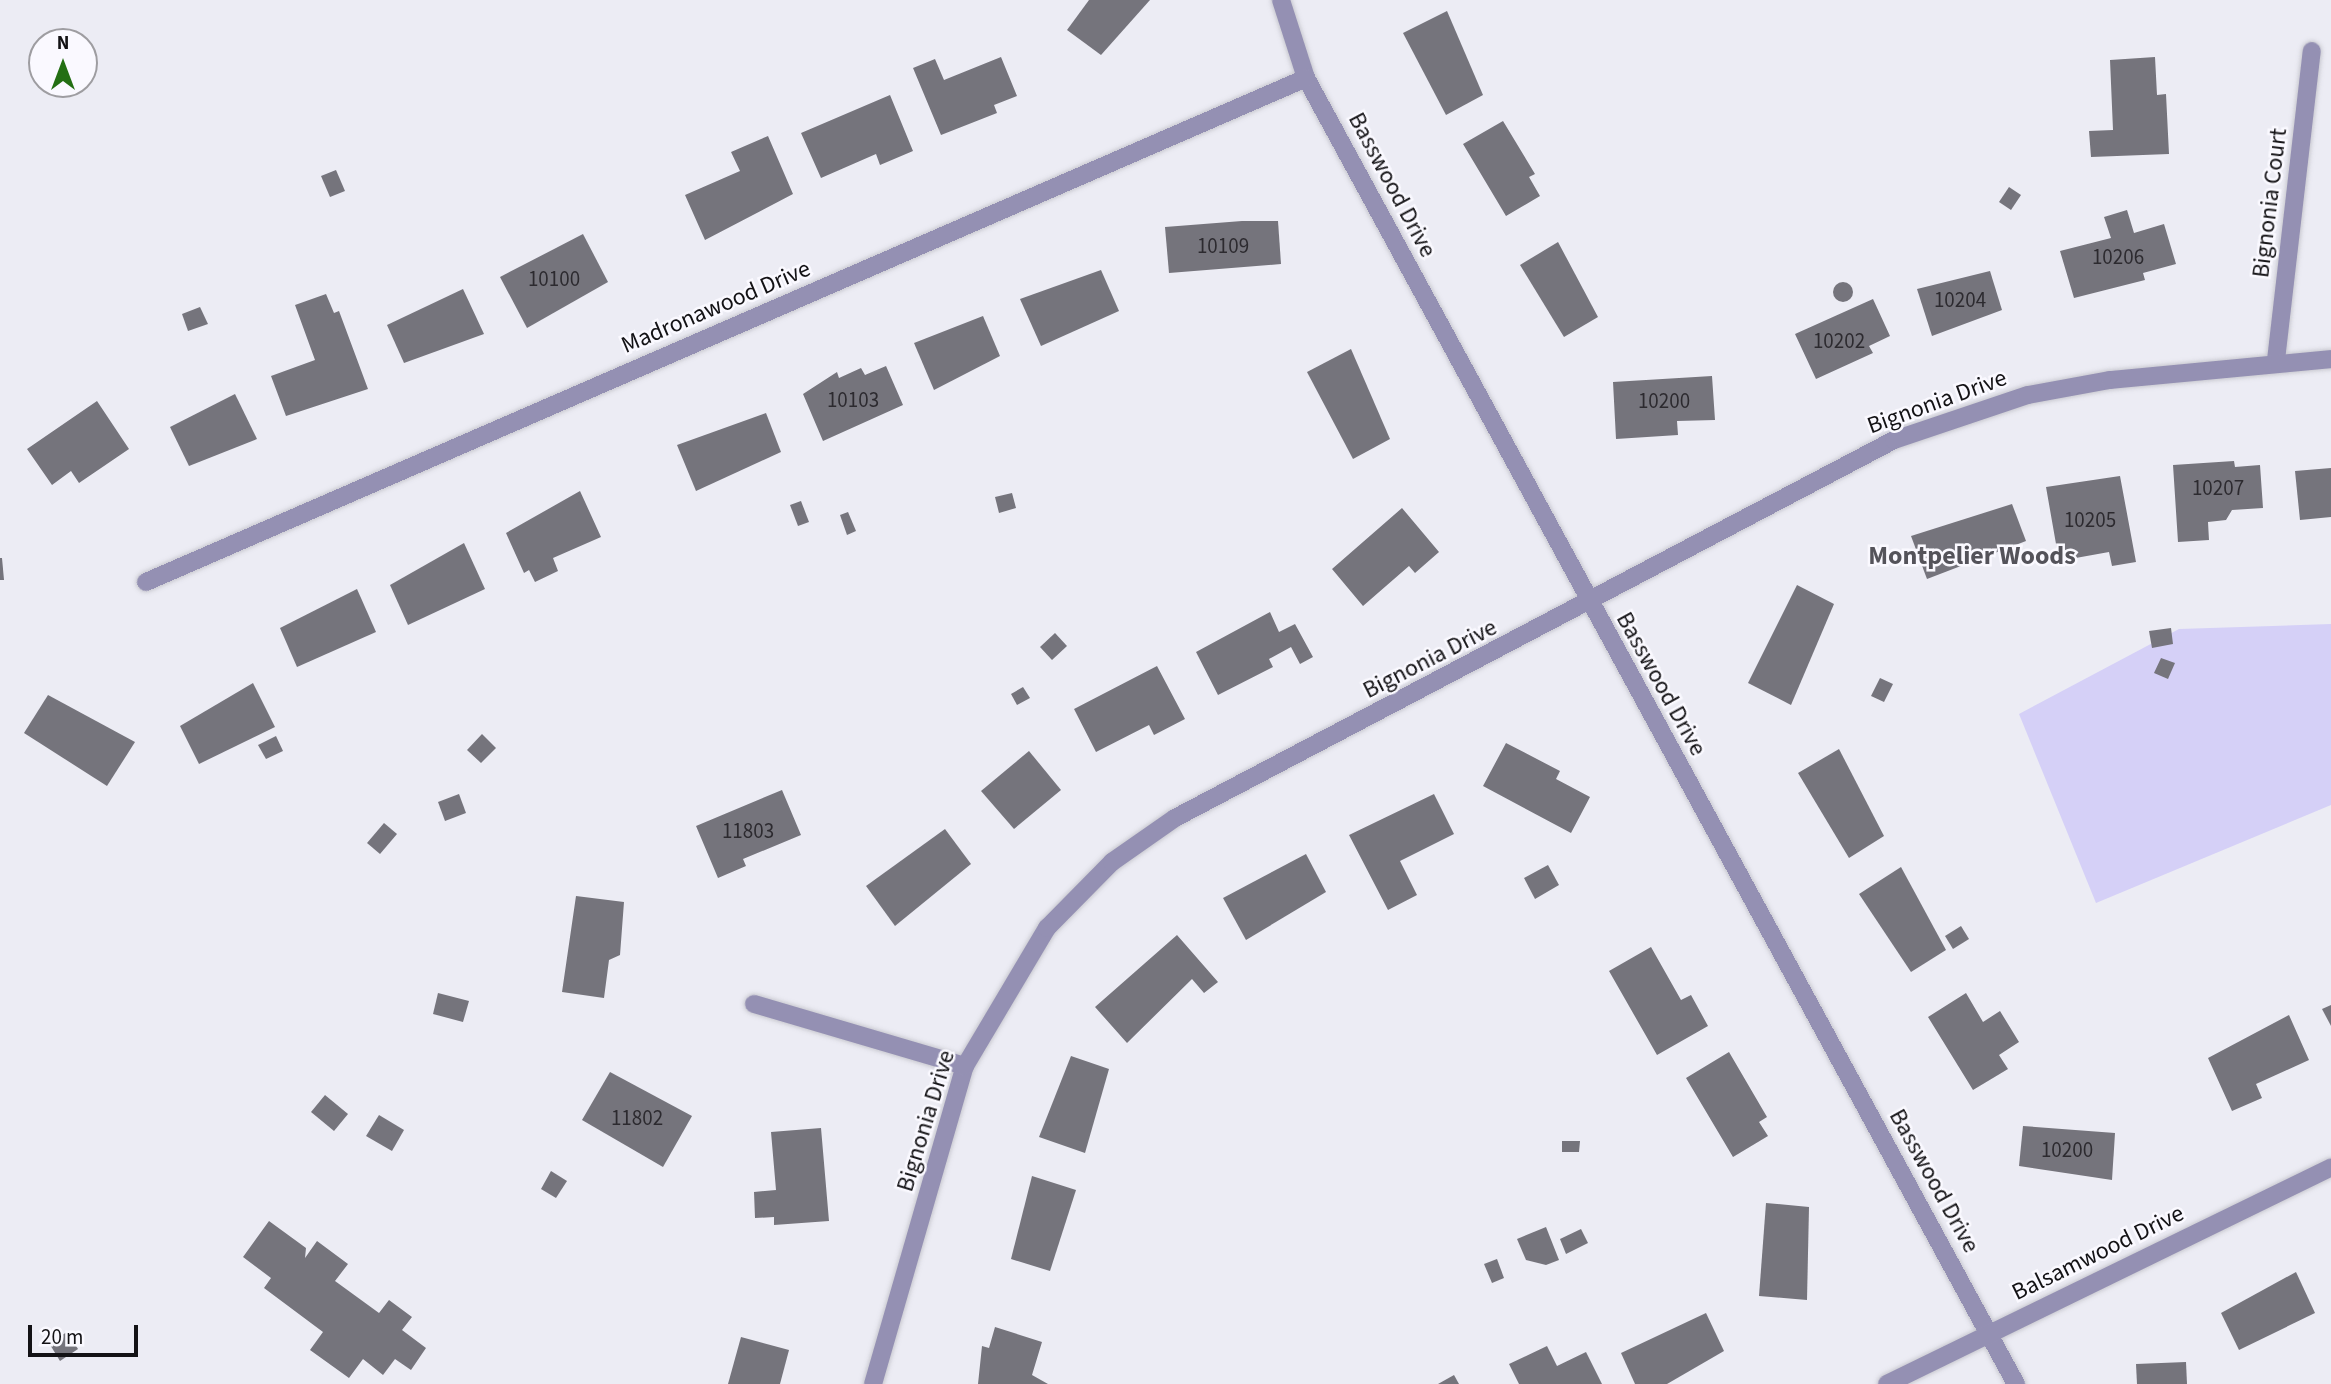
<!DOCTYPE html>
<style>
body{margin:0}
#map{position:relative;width:2331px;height:1384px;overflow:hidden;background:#ececf4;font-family:"Source Sans 3",sans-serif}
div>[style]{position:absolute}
.green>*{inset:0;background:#d5d0f7}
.building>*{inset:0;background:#75747c}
.round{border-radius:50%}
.roads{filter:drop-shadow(0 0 2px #c9c9d0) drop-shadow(0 0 2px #c9c9d0)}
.minor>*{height:18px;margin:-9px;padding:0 9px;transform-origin:9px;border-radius:9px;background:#9490b3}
span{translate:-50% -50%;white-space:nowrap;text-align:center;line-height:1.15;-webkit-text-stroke:5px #faf9ff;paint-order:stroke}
.number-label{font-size:21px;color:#2c2a2f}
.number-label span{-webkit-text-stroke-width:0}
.street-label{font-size:24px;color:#131215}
.neighbourhood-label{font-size:26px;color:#54535a;font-weight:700}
.north{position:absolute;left:28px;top:28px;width:70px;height:70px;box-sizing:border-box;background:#faf9ff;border:2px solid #9e9da1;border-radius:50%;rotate:0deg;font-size:19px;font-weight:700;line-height:28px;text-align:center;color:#131215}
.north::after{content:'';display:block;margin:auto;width:24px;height:32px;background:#236f13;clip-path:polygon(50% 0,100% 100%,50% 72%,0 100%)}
.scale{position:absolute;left:28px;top:1325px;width:110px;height:32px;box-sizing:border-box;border:4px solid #131215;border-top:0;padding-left:9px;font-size:21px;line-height:24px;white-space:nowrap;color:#131215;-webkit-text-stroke:5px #faf9ff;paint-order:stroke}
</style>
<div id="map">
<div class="green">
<i style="clip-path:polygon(2331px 624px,2331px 805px,2096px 903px,2019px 714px,2179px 629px)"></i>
</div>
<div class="building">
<i style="clip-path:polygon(1089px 0,1150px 0,1101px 55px,1067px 30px)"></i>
<i style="clip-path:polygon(1447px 11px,1483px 95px,1446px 115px,1403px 33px)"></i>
<i style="clip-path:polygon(1001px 57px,1017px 96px,994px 105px,997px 113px,941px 135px,913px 68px,935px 59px,944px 80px)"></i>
<i style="clip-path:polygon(2155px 57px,2157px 95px,2166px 94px,2169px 154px,2091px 157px,2089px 131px,2113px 130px,2110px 60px)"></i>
<i style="clip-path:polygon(890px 95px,913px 151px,880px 165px,876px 154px,821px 178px,801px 133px)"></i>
<i style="clip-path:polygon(1503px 121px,1535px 174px,1529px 177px,1540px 196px,1506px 216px,1463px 144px)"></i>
<i style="clip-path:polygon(768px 136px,793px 194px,705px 240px,685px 195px,740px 171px,731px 152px)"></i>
<i style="clip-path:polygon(336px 170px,345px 191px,330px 197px,321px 176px)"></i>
<i style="clip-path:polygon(2009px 187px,2021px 195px,2011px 210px,1999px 202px)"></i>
<i style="clip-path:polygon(2127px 210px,2134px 233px,2164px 224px,2176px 264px,2143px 273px,2145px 280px,2074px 298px,2060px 251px,2111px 238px,2104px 217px)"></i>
<i style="clip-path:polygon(1242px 221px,1278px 221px,1281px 264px,1169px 273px,1165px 227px)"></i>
<i style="clip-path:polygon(583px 234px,608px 282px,527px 328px,500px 277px)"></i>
<i style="clip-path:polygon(1558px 242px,1598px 317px,1564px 337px,1520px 265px)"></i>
<i style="clip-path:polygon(1101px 270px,1119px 311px,1041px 346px,1020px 299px)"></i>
<i style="clip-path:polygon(1990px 271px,2002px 310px,1932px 336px,1917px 289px)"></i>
<i class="round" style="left:1833px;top:282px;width:20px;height:20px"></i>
<i style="clip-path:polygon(463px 289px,484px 334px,404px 363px,387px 325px)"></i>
<i style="clip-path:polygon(326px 294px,334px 313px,339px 311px,368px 389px,286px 416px,271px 376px,315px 360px,295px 305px)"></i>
<i style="clip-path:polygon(1873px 299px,1890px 336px,1869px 346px,1873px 353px,1816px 379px,1795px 334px)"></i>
<i style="clip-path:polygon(200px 307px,208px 324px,188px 331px,182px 314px)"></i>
<i style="clip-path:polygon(983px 316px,1000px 356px,934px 390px,914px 343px)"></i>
<i style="clip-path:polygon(1351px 349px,1390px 439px,1353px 459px,1307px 372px)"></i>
<i style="clip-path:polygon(886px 366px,903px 405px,823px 441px,803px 394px,837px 372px,839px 378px,861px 368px,865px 375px)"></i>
<i style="clip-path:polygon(1712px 376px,1715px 420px,1677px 421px,1678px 435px,1616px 439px,1613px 382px)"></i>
<i style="clip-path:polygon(235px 394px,257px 439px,189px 466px,170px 427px)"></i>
<i style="clip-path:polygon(97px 401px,129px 449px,79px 483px,71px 471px,52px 485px,27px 449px)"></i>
<i style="clip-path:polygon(766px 413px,781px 452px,696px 491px,677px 445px)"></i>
<i style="clip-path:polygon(2234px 461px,2235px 467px,2260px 465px,2263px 508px,2232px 510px,2226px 520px,2208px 522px,2209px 540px,2178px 542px,2173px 465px)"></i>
<i style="clip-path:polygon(2331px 468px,2331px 517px,2300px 520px,2295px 471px)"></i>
<i style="clip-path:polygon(2120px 476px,2136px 562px,2112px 566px,2109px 552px,2059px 561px,2046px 487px)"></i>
<i style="clip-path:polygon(580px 491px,601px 537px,553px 558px,558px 571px,535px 582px,529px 570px,524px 573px,506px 533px)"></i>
<i style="clip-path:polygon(1012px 493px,1016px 508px,999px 513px,995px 497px)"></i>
<i style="clip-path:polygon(801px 501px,809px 522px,798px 526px,790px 505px)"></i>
<i style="clip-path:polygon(2012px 504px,2026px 541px,1927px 579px,1911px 536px)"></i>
<i style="clip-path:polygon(1402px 508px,1439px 552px,1415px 573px,1409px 566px,1363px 606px,1332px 569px)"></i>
<i style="clip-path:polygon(848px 512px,856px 531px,847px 535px,840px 515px)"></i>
<i style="clip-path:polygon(464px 543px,485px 589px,408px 625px,390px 585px)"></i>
<i style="clip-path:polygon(0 558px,2px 558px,4px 580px,0 580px)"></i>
<i style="clip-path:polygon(1797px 585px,1834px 604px,1791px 705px,1748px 683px)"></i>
<i style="clip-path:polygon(357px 589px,376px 632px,297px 667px,280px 628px)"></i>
<i style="clip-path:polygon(1270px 612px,1279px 632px,1295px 624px,1313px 657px,1300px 664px,1291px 647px,1269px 659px,1273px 667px,1218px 695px,1196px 652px)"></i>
<i style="clip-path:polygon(2171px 628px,2173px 644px,2152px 648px,2149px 631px)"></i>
<i style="clip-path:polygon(1055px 633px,1067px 646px,1052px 660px,1040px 647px)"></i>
<i style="clip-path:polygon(2161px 658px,2175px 663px,2168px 679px,2154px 673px)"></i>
<i style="clip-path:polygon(1157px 666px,1185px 719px,1154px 735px,1149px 725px,1096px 752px,1074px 709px)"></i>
<i style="clip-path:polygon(1880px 678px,1893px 684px,1884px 702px,1871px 696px)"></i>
<i style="clip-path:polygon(253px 683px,275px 727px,199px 764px,180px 726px)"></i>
<i style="clip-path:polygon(1023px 687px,1030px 698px,1017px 705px,1011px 694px)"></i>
<i style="clip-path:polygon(48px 695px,135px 742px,107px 786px,24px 733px)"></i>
<i style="clip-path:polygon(482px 734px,496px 748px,481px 763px,467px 750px)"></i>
<i style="clip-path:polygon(276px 736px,283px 751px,266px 759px,258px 745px)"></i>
<i style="clip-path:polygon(1506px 743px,1560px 771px,1556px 779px,1590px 797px,1571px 833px,1483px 786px)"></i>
<i style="clip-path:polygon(1839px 749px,1884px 836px,1849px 858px,1798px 773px)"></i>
<i style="clip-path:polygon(1029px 751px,1061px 790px,1014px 829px,981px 791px)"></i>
<i style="clip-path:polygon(782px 790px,801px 835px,743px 859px,746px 866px,718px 878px,696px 826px)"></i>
<i style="clip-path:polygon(459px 794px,466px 813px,445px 821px,438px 802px)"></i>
<i style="clip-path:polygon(1434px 794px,1454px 834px,1400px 861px,1417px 895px,1388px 910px,1349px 835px)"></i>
<i style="clip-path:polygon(384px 823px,397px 834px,380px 854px,367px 843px)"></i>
<i style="clip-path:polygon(945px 829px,971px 864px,895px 926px,866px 886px)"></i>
<i style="clip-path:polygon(1306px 854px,1326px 892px,1246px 940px,1223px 898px)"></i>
<i style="clip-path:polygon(1548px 865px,1559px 885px,1535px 899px,1524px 878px)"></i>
<i style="clip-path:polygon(1901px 867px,1946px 950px,1911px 972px,1859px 894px)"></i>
<i style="clip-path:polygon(576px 896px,624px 902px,620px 955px,609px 960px,604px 998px,562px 992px)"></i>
<i style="clip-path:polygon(1961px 926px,1969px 939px,1953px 949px,1945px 936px)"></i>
<i style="clip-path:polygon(1177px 935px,1218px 982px,1204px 993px,1192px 979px,1127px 1043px,1095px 1007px)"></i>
<i style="clip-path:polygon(1651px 947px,1681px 1000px,1691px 995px,1708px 1026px,1657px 1055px,1609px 971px)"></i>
<i style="clip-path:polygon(438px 993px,469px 1001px,463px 1022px,433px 1014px)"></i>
<i style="clip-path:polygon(1966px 993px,1983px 1022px,2000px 1011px,2019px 1042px,1999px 1055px,2008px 1069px,1973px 1090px,1928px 1017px)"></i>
<i style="clip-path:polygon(2331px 1005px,2331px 1026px,2322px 1009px)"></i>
<i style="clip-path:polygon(2289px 1015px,2309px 1060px,2256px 1084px,2262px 1098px,2232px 1111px,2208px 1058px)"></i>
<i style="clip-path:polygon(1729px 1052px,1767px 1117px,1759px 1122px,1768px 1136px,1733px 1157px,1686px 1078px)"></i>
<i style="clip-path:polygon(1071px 1056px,1109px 1069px,1085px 1153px,1039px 1137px)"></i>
<i style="clip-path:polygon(610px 1072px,692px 1116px,663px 1167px,582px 1120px)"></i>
<i style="clip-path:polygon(325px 1095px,348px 1114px,334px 1131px,311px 1112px)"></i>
<i style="clip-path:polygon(379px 1115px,404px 1130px,392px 1151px,366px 1136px)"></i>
<i style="clip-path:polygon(2023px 1126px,2115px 1133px,2112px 1180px,2019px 1166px)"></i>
<i style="clip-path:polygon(821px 1128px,829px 1221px,774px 1225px,774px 1217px,755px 1218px,754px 1192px,776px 1190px,771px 1132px)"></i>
<i style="clip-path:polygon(1562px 1141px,1580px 1141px,1579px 1152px,1562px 1152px)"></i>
<i style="clip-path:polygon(551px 1171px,567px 1181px,556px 1198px,541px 1189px)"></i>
<i style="clip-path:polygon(1032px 1176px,1076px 1190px,1050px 1271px,1011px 1259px)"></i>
<i style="clip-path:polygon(1766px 1203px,1809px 1207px,1807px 1300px,1759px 1296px)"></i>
<i style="clip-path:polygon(269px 1221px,306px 1248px,305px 1258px,317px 1241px,348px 1264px,335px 1281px,379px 1313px,389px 1300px,412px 1317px,402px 1330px,426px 1348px,411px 1370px,395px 1359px,383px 1375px,363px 1359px,349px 1378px,310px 1350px,323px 1332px,264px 1288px,271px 1278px,243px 1257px)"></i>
<i style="clip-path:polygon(1546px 1227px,1559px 1260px,1546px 1265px,1526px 1260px,1517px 1239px)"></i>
<i style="clip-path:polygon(1581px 1229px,1588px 1243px,1566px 1254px,1560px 1239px)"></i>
<i style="clip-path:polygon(1497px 1259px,1504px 1278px,1492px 1283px,1484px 1264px)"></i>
<i style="clip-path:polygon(2296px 1272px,2315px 1313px,2239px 1350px,2221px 1313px)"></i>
<i style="clip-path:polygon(1706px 1313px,1724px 1351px,1667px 1384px,1635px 1384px,1621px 1353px)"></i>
<i style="clip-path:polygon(995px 1327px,1042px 1342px,1032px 1375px,1048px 1384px,978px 1384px,982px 1346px,989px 1348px)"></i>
<i style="clip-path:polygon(67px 1332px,78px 1349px,60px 1361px,49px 1343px)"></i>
<i style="clip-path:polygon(741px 1337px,789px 1350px,780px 1384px,728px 1384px)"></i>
<i style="clip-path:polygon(1547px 1346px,1557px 1366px,1586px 1352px,1602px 1384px,1519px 1384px,1509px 1364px)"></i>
<i style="clip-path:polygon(2186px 1362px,2187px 1384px,2137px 1384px,2136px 1364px)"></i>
<i style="clip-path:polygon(1454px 1375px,1459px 1384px,1438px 1384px)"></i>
</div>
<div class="roads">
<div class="minor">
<i style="left:1281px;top:0;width:82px;rotate:72.2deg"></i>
<i style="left:1306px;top:78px;width:1487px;rotate:61.47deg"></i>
<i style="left:2276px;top:360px;width:311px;rotate:-83.4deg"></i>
<i style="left:146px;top:582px;width:1265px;rotate:-23.48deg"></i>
<i style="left:754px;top:1004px;width:220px;rotate:16.4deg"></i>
<i style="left:873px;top:1384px;width:331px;rotate:-73.9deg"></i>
<i style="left:965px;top:1066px;width:161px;rotate:-59.3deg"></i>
<i style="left:1047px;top:928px;width:93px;rotate:-45.4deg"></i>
<i style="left:1112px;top:862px;width:77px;rotate:-34.9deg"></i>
<i style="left:1175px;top:818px;width:812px;rotate:-27.73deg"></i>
<i style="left:1894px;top:440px;width:141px;rotate:-18.6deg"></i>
<i style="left:2028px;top:395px;width:83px;rotate:-10.4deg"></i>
<i style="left:2110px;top:380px;width:222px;rotate:-5.4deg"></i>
<i style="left:1887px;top:1384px;width:494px;rotate:-26deg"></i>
</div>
</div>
<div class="number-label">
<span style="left:1223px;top:246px">10109</span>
<span style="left:2118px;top:257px">10206</span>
<span style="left:554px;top:279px">10100</span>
<span style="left:1960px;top:300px">10204</span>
<span style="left:1839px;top:341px">10202</span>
<span style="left:853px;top:400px">10103</span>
<span style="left:1664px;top:401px">10200</span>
<span style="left:2218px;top:488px">10207</span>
<span style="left:2090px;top:520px">10205</span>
<span style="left:748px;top:831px">11803</span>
<span style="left:637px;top:1118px">11802</span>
<span style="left:2067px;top:1150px">10200</span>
</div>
<div class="street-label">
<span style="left:1392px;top:185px;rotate:62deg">Basswood Drive</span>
<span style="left:2270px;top:203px;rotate:-83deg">Bignonia Court</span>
<span style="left:716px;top:307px;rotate:-23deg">Madronawood Drive</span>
<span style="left:1937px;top:402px;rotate:-20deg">Bignonia Drive</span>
<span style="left:1430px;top:659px;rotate:-27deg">Bignonia Drive</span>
<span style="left:1661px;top:684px;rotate:61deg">Basswood Drive</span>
<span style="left:926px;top:1121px;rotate:-73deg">Bignonia Drive</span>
<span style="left:1934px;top:1181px;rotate:61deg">Basswood Drive</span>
<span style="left:2098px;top:1253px;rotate:-26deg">Balsamwood Drive</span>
</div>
<div class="neighbourhood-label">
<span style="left:1972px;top:556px">Montpelier Woods</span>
</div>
<div class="north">N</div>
<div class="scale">20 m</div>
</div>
